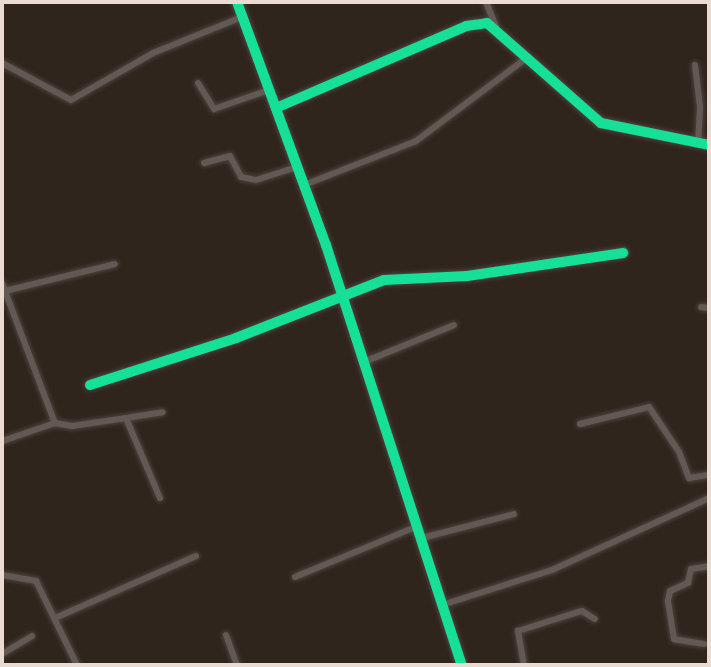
<!DOCTYPE html>
<style>
body{margin:0}
#map{position:relative;width:711px;height:667px;overflow:hidden;background:#30251d;font-family:"Varela Round",sans-serif}
div>[style]{position:absolute}
.roads{filter:drop-shadow(0 0 2px #4d433d) drop-shadow(0 0 2px #4d433d)}
.street>*{height:6px;margin:-3px;padding:0 3px;transform-origin:3px;border-radius:3px;background:#635954}
.fast>*{height:10px;margin:-5px;padding:0 5px;transform-origin:5px;border-radius:5px;background:#16e098}
span{translate:-50% -50%;white-space:nowrap;text-align:center;line-height:1.15;-webkit-text-stroke:5px #382415;paint-order:stroke}
.frame{position:absolute;inset:0;border:4px solid #e9dbd2;pointer-events:none}
</style>
<div id="map">
<div class="roads">
<div class="street">
<i style="left:486px;top:2px;width:27px;rotate:68deg"></i>
<i style="left:2px;top:63px;width:78px;rotate:28.2deg"></i>
<i style="left:71px;top:100px;width:95px;rotate:-29.8deg"></i>
<i style="left:153px;top:53px;width:96px;rotate:-22deg"></i>
<i style="left:695px;top:65px;width:42px;rotate:83.2deg"></i>
<i style="left:700px;top:107px;width:35px;rotate:93deg"></i>
<i style="left:198px;top:83px;width:31px;rotate:58deg"></i>
<i style="left:214px;top:109px;width:58px;rotate:-19.1deg"></i>
<i style="left:204px;top:163px;width:27px;rotate:-15deg"></i>
<i style="left:230px;top:156px;width:24px;rotate:62deg"></i>
<i style="left:241px;top:177px;width:15px;rotate:11deg"></i>
<i style="left:256px;top:180px;width:43px;rotate:-17.6deg"></i>
<i style="left:304px;top:185px;width:120px;rotate:-21.4deg"></i>
<i style="left:416px;top:141px;width:140px;rotate:-36.9deg"></i>
<i style="left:2px;top:283px;width:150px;rotate:69.3deg"></i>
<i style="left:55px;top:423px;width:56px;rotate:161.2deg"></i>
<i style="left:5px;top:291px;width:113px;rotate:-13.8deg"></i>
<i style="left:701px;top:307px;width:8px;rotate:7deg"></i>
<i style="left:364px;top:362px;width:97px;rotate:-22.3deg"></i>
<i style="left:126px;top:418px;width:37px;rotate:-9deg"></i>
<i style="left:55px;top:423px;width:17px;rotate:10deg"></i>
<i style="left:72px;top:426px;width:55px;rotate:-8.4deg"></i>
<i style="left:126px;top:418px;width:87px;rotate:67deg"></i>
<i style="left:580px;top:424px;width:71px;rotate:-13.8deg"></i>
<i style="left:649px;top:407px;width:54px;rotate:56.3deg"></i>
<i style="left:679px;top:452px;width:28px;rotate:69deg"></i>
<i style="left:689px;top:478px;width:20px;rotate:-9deg"></i>
<i style="left:422px;top:538px;width:95px;rotate:-14.6deg"></i>
<i style="left:2px;top:575px;width:35px;rotate:10deg"></i>
<i style="left:36px;top:581px;width:93px;rotate:64deg"></i>
<i style="left:295px;top:577px;width:133px;rotate:-22.5deg"></i>
<i style="left:442px;top:605px;width:115px;rotate:-17.7deg"></i>
<i style="left:552px;top:570px;width:173px;rotate:-24.6deg"></i>
<i style="left:55px;top:618px;width:154px;rotate:-23.7deg"></i>
<i style="left:226px;top:635px;width:32px;rotate:70deg"></i>
<i style="left:704px;top:644px;width:30px;rotate:-171deg"></i>
<i style="left:674px;top:639px;width:39px;rotate:-99deg"></i>
<i style="left:668px;top:600px;width:9px;rotate:-77deg"></i>
<i style="left:670px;top:591px;width:20px;rotate:-24deg"></i>
<i style="left:688px;top:583px;width:14px;rotate:-78deg"></i>
<i style="left:691px;top:569px;width:18px;rotate:-9deg"></i>
<i style="left:2px;top:654px;width:35px;rotate:-31deg"></i>
<i style="left:524px;top:665px;width:35px;rotate:-100deg"></i>
<i style="left:518px;top:631px;width:67px;rotate:-17.4deg"></i>
<i style="left:582px;top:611px;width:15px;rotate:32deg"></i>
</div>
<div class="fast">
<i style="left:237px;top:2px;width:259px;rotate:69.9deg"></i>
<i style="left:326px;top:245px;width:441px;rotate:72.1deg"></i>
<i style="left:276px;top:108px;width:207px;rotate:-23.3deg"></i>
<i style="left:466px;top:26px;width:21px;rotate:-8deg"></i>
<i style="left:487px;top:23px;width:152px;rotate:41.3deg"></i>
<i style="left:601px;top:123px;width:110px;rotate:11.5deg"></i>
<i style="left:90px;top:385px;width:153px;rotate:-17.8deg"></i>
<i style="left:236px;top:338px;width:159px;rotate:-21.4deg"></i>
<i style="left:384px;top:280px;width:83px;rotate:-2.8deg"></i>
<i style="left:467px;top:276px;width:158px;rotate:-8.4deg"></i>
</div>
</div>
<div class="frame"></div>
</div>
